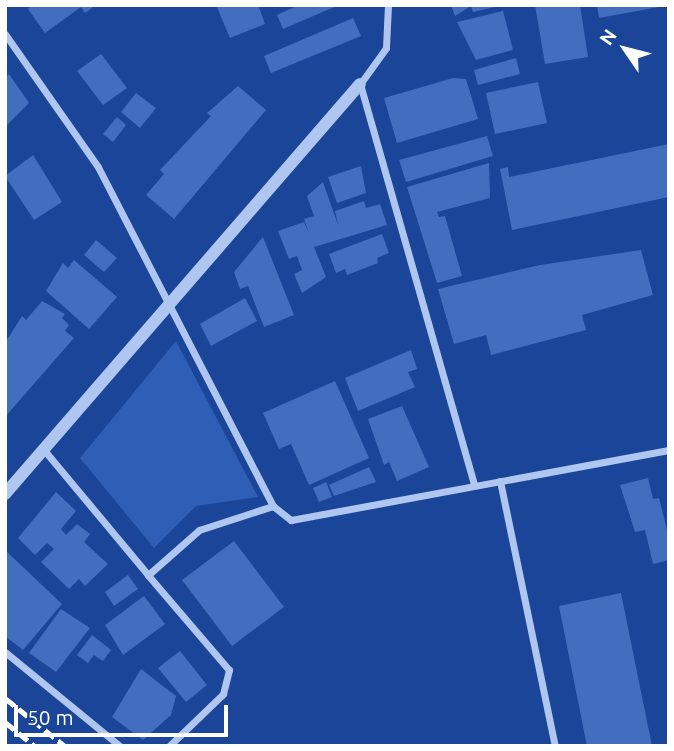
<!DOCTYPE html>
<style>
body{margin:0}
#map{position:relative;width:674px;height:751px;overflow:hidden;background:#1a4598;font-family:Ubuntu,sans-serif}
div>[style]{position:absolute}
.green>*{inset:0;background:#2e5eb5}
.building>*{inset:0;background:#436ebf}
.minor>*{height:7px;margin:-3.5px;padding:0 3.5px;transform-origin:3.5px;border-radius:3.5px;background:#aec6f0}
.tertiary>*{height:12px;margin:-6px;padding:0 6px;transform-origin:6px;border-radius:6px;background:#aec6f0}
.rail>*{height:5px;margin-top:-2.5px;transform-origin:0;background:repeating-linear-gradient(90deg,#fff 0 12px,transparent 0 17px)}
span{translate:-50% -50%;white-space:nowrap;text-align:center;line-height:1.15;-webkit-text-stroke:5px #1a4598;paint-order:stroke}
.frame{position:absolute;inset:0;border:7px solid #fff;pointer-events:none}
.north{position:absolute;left:590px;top:14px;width:70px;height:70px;-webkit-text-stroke:5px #1a4598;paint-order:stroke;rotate:305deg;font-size:19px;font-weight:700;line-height:28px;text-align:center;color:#fff}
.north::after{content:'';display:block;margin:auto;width:24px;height:32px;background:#fff;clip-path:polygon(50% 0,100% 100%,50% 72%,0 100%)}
.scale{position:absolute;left:14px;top:705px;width:214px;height:32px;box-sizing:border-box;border:4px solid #fff;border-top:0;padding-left:9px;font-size:21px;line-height:24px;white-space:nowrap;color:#fff;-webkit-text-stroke:5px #1a4598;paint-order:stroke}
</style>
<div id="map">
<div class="green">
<i style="clip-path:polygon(176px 341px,258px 497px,196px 506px,154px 548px,80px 458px)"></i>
</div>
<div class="building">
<i style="clip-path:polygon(32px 5px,96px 5px,85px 13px,81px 7px,45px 33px,28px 9px)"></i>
<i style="clip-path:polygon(216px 5px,258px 5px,265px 24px,230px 38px)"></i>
<i style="clip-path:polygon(299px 5px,339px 5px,283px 29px,277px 15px)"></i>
<i style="clip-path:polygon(451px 5px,499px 5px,499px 6px,473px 12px,471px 6px,455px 16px)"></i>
<i style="clip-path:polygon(535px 5px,580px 5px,588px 57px,545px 64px)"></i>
<i style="clip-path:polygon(597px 5px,659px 5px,659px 7px,599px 18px)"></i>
<i style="clip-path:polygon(503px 11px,513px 50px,476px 60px,457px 22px)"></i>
<i style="clip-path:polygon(353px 18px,361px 36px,271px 73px,264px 56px)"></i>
<i style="clip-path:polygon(101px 54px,127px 88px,103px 105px,77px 71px)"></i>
<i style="clip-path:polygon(516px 58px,520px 74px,478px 85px,474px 70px)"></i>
<i style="clip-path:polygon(9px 74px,29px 103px,5px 127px,5px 78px)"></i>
<i style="clip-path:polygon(453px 78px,466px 79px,478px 119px,397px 143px,384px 98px)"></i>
<i style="clip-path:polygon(538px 82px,547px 123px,495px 134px,486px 93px)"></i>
<i style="clip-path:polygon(238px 86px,266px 110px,174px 219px,146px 195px,164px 174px,160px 170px,211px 116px,207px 113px)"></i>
<i style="clip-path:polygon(136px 93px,156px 108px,140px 128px,121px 112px)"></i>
<i style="clip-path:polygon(117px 117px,126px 125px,113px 142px,103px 134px)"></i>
<i style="clip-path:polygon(487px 136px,493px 156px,406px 182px,399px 160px)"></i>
<i style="clip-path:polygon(669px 144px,669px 197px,512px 230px,500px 169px,508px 167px,509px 177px)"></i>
<i style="clip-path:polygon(33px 155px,62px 202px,34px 220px,5px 176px)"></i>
<i style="clip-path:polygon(489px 163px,490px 198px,437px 212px,439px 217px,445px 216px,462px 276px,437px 283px,407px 187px)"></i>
<i style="clip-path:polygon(361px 166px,366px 193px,337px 203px,328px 177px)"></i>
<i style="clip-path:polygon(323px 182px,338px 225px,335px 211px,364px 201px,366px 208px,380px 204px,387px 225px,314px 247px,326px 277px,302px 293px,294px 274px,302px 270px,297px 256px,289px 259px,278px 231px,304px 222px,309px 233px,304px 219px,314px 216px,307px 196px)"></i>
<i style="clip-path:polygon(382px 234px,389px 253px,377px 258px,378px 263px,347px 275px,345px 269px,336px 273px,329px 254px)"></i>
<i style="clip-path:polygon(263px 237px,294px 315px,264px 327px,248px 286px,240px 289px,234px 272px)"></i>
<i style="clip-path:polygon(96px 240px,117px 258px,104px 272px,84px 255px)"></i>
<i style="clip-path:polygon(641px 250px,653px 295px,582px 315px,586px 330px,491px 355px,486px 335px,454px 344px,438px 289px,540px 265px)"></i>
<i style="clip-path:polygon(74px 260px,117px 297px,89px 329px,46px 291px,63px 263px,68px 268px)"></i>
<i style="clip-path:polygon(245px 298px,257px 321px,211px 346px,200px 324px)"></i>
<i style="clip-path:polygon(42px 301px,65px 314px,62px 318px,69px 325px,65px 331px,74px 338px,5px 417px,5px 343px,22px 316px,26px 320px)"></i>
<i style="clip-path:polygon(411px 350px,417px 369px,408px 372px,415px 387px,358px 411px,345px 378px)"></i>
<i style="clip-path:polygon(335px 381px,369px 458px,309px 485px,291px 444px,279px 449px,263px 413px)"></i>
<i style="clip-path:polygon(402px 406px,429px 467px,397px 481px,389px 462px,384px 465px,368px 419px)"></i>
<i style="clip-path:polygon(369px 467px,376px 482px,334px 496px,329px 485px)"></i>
<i style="clip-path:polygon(648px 478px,653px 499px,659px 498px,669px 538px,669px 560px,653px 564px,645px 530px,635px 532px,620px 485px)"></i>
<i style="clip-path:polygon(326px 482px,332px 497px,319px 502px,313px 488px)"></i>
<i style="clip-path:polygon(56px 492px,76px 511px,61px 529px,66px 535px,77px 524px,90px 534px,84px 542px,108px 564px,85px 586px,79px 579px,69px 589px,41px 562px,54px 549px,47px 543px,35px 555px,18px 538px)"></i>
<i style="clip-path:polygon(234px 541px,284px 607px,232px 646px,182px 580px)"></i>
<i style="clip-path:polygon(5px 550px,62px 604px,23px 650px,5px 636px)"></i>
<i style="clip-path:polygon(128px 575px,138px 589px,114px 606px,105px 592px)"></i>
<i style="clip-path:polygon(621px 593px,652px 746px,587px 746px,559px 606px)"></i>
<i style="clip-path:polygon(144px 596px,165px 624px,123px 655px,105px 625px)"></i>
<i style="clip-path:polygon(61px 609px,90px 628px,56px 672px,29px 653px)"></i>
<i style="clip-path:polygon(92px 635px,111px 650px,103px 661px,94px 655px,88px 663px,77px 655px)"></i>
<i style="clip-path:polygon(180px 651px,207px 685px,186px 702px,158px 668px)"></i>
<i style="clip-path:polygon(141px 669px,176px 696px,171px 715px,143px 740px,112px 717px)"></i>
</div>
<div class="minor">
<i style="left:388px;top:5px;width:43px;rotate:92.7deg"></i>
<i style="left:386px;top:48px;width:44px;rotate:125.8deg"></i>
<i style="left:360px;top:84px;width:417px;rotate:74.1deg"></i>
<i style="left:5px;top:34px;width:162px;rotate:55deg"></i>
<i style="left:98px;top:167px;width:382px;rotate:62.7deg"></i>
<i style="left:273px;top:506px;width:23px;rotate:38deg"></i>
<i style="left:291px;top:520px;width:384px;rotate:-10.5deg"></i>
<i style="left:44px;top:450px;width:163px;rotate:50.2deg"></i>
<i style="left:500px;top:481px;width:271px;rotate:78.3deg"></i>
<i style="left:5px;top:652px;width:149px;rotate:39.3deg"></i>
<i style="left:169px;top:746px;width:75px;rotate:-43.9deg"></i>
<i style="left:223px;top:694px;width:25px;rotate:-76deg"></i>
<i style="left:229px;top:670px;width:125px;rotate:-130.5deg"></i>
<i style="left:148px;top:575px;width:68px;rotate:-41.4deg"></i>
<i style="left:199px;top:530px;width:78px;rotate:-18deg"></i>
</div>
<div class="tertiary">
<i style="left:5px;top:494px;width:542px;rotate:-49.11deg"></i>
</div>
<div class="rail">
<i style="left:5px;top:698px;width:77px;rotate:38.7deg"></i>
<i style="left:5px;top:722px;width:38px;rotate:39deg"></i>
</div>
<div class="frame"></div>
<div class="north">N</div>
<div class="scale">50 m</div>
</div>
